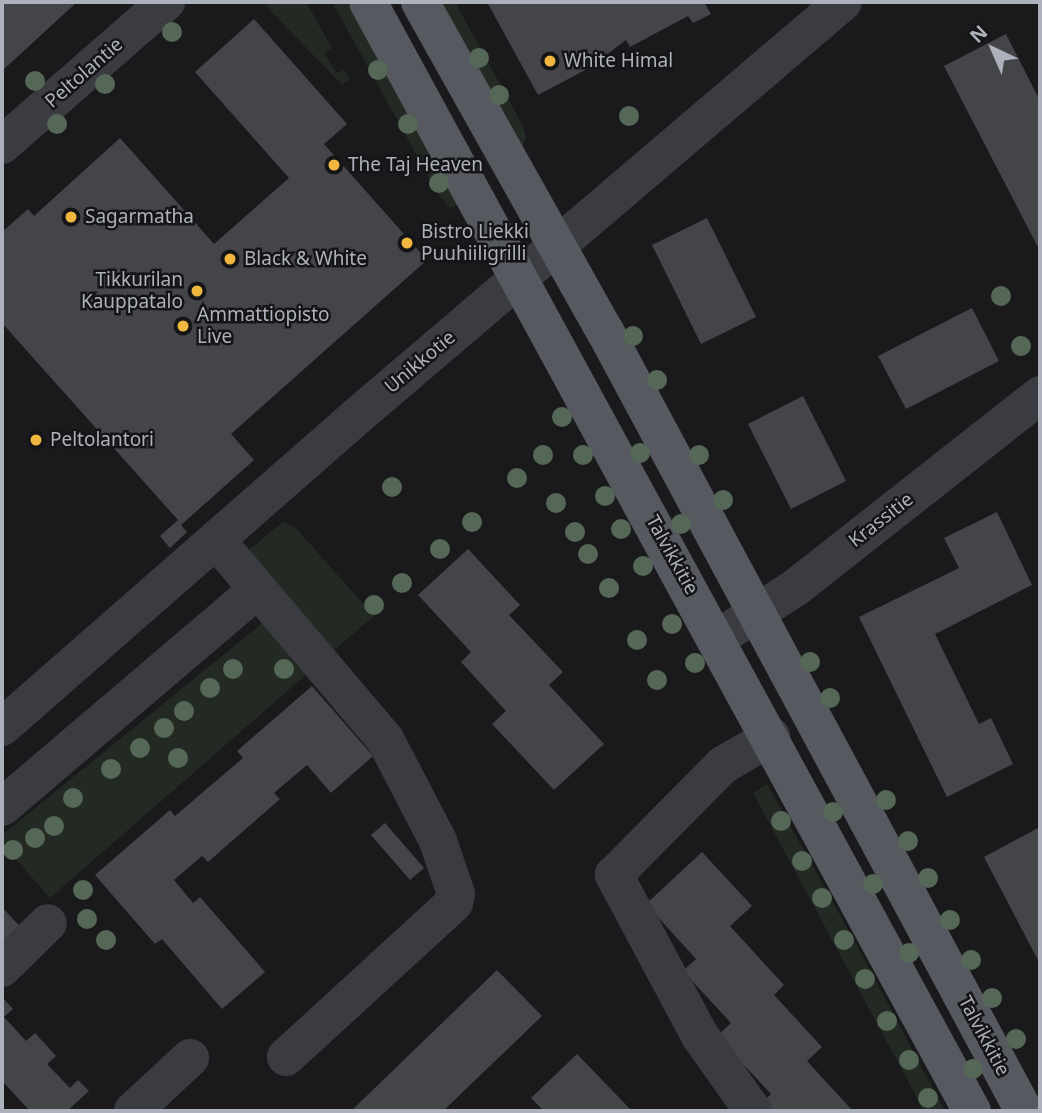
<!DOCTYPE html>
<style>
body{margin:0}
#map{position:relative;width:1042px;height:1113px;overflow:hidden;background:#1a1a1c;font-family:"Noto Sans",sans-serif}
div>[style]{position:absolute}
.green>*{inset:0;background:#222a23}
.building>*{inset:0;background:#444549}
.minor>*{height:38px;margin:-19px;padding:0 19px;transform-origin:19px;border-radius:19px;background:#3b3c41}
.major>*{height:38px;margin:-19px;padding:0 19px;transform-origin:19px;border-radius:19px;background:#575960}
.trees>*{width:20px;height:20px;margin:-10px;border-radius:50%;background:#556757}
.dots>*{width:19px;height:19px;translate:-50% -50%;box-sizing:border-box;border:4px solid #151517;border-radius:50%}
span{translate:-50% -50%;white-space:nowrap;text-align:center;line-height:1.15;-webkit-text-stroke:5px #151517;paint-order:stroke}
.poi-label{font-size:19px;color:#adb1bb}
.left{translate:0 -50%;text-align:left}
.right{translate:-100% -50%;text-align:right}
.street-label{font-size:19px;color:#adb1bb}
.frame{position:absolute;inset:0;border:4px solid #adb1bb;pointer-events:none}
.north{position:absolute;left:958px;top:14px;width:70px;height:70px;-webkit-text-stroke:5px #151517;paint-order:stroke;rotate:316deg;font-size:19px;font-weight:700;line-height:28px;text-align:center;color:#adb1bb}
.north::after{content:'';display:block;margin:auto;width:24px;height:32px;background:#adb1bb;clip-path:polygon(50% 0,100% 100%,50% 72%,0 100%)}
</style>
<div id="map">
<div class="green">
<i style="clip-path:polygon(272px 2px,306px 2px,332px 48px,324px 53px,337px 73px,344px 70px,350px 79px,342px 85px,266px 6px)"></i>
<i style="clip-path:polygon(332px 2px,347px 2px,458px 205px,450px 208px,437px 192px)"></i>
<i style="clip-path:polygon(438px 2px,455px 2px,523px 126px,526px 138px,520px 151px)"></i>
<i style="clip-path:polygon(283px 522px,295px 527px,374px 616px,324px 659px,239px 558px)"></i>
<i style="clip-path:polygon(266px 620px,308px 673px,50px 898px,2px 844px,2px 835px)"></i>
<i style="clip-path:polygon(767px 784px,859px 949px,945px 1111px,924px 1111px,753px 793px)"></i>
</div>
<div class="building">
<i style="clip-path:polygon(2px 2px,77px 2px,2px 71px)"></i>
<i style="clip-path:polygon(487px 2px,704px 2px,711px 14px,693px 23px,688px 16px,630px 47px,626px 40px,589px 68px,538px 95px)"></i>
<i style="clip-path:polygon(254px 19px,347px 124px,324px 144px,427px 260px,231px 434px,254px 460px,181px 525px,187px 532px,170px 548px,160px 536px,178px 520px,2px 323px,2px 232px,28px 209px,34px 216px,120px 138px,214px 244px,289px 178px,195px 72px)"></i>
<i style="clip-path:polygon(1006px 34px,1040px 101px,1040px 251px,944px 66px)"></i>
<i style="clip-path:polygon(707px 218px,756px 317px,701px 344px,652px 245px)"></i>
<i style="clip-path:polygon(972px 308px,999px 361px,906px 409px,878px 356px)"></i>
<i style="clip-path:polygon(803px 396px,846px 481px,791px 509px,748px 424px)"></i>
<i style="clip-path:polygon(997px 512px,1032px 585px,935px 634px,979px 724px,991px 718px,1013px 764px,947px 797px,859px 617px,959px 568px,944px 538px)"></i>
<i style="clip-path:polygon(468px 549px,520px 605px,509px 615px,563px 672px,549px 685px,604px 744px,554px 790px,492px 724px,506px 711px,461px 662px,471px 652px,418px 595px)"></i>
<i style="clip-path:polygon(312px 686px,373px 756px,331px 793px,307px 765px,274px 793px,280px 799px,208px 862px,202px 856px,174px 880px,193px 903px,200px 897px,265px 972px,222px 1009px,162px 939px,155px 944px,95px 875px,170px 810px,175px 816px,243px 758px,237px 751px)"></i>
<i style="clip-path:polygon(385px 823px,424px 868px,410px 880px,371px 835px)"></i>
<i style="clip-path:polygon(1040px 827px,1040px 964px,984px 857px)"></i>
<i style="clip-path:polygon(702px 852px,752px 906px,730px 926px,784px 985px,774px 995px,822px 1047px,807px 1061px,853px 1111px,763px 1111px,758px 1106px,771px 1094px,717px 1036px,731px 1023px,683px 971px,696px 959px,646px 904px)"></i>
<i style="clip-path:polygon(2px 907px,25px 932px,2px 954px)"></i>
<i style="clip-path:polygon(497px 970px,542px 1016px,443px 1111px,351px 1111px)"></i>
<i style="clip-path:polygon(2px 997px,13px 1009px,4px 1017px,26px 1041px,35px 1033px,56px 1056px,47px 1064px,70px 1088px,78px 1080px,89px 1091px,67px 1111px,30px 1111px,2px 1081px)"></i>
<i style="clip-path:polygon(577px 1054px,632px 1111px,544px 1111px,531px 1098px)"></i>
</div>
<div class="minor">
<i style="left:2px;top:145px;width:218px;rotate:-41.1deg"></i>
<i style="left:216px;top:540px;width:261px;rotate:49.7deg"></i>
<i style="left:385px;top:739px;width:115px;rotate:62.5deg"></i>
<i style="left:438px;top:841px;width:56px;rotate:71.2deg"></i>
<i style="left:456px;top:894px;width:9px;rotate:103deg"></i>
<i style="left:454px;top:903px;width:228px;rotate:137.5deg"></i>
<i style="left:718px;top:638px;width:92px;rotate:-33deg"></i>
<i style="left:795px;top:588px;width:312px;rotate:-38.2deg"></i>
<i style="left:2px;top:727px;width:471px;rotate:-41.2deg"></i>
<i style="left:356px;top:417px;width:640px;rotate:-40.44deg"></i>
<i style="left:2px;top:807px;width:336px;rotate:-40.4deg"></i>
<i style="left:2px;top:968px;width:64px;rotate:-44.4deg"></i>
<i style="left:133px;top:1111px;width:78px;rotate:-42.9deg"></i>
<i style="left:753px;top:1111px;width:92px;rotate:-125.2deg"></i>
<i style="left:700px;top:1036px;width:183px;rotate:-118.1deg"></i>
<i style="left:614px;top:875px;width:155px;rotate:-45.3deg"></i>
<i style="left:723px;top:765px;width:56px;rotate:-30.3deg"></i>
</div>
<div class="major">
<i style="left:368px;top:2px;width:1263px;rotate:61.43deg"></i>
<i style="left:420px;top:2px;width:377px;rotate:60.7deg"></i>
<i style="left:605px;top:331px;width:885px;rotate:61.76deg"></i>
</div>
<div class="trees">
<i style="left:172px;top:32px"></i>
<i style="left:479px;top:58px"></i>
<i style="left:378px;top:70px"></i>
<i style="left:35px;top:81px"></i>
<i style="left:105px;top:84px"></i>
<i style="left:499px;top:95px"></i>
<i style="left:629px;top:116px"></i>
<i style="left:57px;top:124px"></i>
<i style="left:408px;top:124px"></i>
<i style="left:439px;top:183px"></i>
<i style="left:1001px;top:296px"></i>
<i style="left:633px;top:336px"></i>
<i style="left:1021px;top:346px"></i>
<i style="left:657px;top:380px"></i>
<i style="left:562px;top:417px"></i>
<i style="left:640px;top:453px"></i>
<i style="left:543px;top:455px"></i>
<i style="left:583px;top:455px"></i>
<i style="left:699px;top:455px"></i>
<i style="left:517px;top:478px"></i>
<i style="left:392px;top:487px"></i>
<i style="left:605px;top:496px"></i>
<i style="left:723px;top:500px"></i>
<i style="left:556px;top:503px"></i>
<i style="left:472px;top:522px"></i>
<i style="left:681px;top:524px"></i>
<i style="left:621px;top:529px"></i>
<i style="left:575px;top:532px"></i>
<i style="left:440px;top:549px"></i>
<i style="left:588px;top:554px"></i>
<i style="left:643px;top:566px"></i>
<i style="left:402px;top:583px"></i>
<i style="left:609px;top:588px"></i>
<i style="left:374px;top:605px"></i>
<i style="left:672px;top:624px"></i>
<i style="left:637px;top:640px"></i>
<i style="left:810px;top:662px"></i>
<i style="left:695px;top:663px"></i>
<i style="left:233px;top:669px"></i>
<i style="left:284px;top:669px"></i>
<i style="left:657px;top:680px"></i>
<i style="left:210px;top:688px"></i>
<i style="left:830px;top:698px"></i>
<i style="left:184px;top:711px"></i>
<i style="left:164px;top:728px"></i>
<i style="left:140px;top:748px"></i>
<i style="left:178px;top:758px"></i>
<i style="left:111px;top:769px"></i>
<i style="left:73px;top:798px"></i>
<i style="left:886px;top:800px"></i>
<i style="left:833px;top:812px"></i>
<i style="left:781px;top:821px"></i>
<i style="left:54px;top:826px"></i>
<i style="left:35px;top:838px"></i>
<i style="left:908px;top:841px"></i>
<i style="left:13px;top:850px"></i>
<i style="left:802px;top:861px"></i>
<i style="left:928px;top:878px"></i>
<i style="left:873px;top:884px"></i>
<i style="left:83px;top:890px"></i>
<i style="left:822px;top:898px"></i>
<i style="left:87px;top:919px"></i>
<i style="left:950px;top:920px"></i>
<i style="left:106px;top:940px"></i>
<i style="left:844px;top:940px"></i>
<i style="left:909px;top:953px"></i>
<i style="left:971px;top:960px"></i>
<i style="left:865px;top:979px"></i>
<i style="left:992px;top:998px"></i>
<i style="left:887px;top:1021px"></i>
<i style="left:1016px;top:1039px"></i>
<i style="left:909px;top:1060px"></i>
<i style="left:973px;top:1069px"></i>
<i style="left:928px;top:1098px"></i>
</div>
<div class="dots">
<i style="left:550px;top:61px;background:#efb73f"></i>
<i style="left:334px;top:165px;background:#efb73f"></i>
<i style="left:71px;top:217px;background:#efb73f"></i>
<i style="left:407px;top:243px;background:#efb73f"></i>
<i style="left:230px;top:259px;background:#efb73f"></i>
<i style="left:197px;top:291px;background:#efb73f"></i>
<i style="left:183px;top:326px;background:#efb73f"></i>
<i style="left:36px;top:440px;background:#efb73f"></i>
</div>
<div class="poi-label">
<span class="left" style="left:564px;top:61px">White Himal</span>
<span class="left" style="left:348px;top:165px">The Taj Heaven</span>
<span class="left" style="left:85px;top:217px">Sagarmatha</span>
<span class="left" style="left:421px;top:243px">Bistro Liekki<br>Puuhiiligrilli</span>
<span class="left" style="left:244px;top:259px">Black &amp; White</span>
<span class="right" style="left:183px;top:291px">Tikkurilan<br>Kauppatalo</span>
<span class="left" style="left:197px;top:326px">Ammattiopisto<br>Live</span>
<span class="left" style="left:50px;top:440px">Peltolantori</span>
</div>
<div class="street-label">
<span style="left:84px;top:73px;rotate:-41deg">Peltolantie</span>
<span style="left:420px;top:362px;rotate:-40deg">Unikkotie</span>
<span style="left:881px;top:520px;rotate:-38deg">Krassitie</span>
<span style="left:672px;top:555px;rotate:61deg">Talvikkitie</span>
<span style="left:984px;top:1036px;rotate:62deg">Talvikkitie</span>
</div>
<div class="frame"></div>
<div class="north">N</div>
</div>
